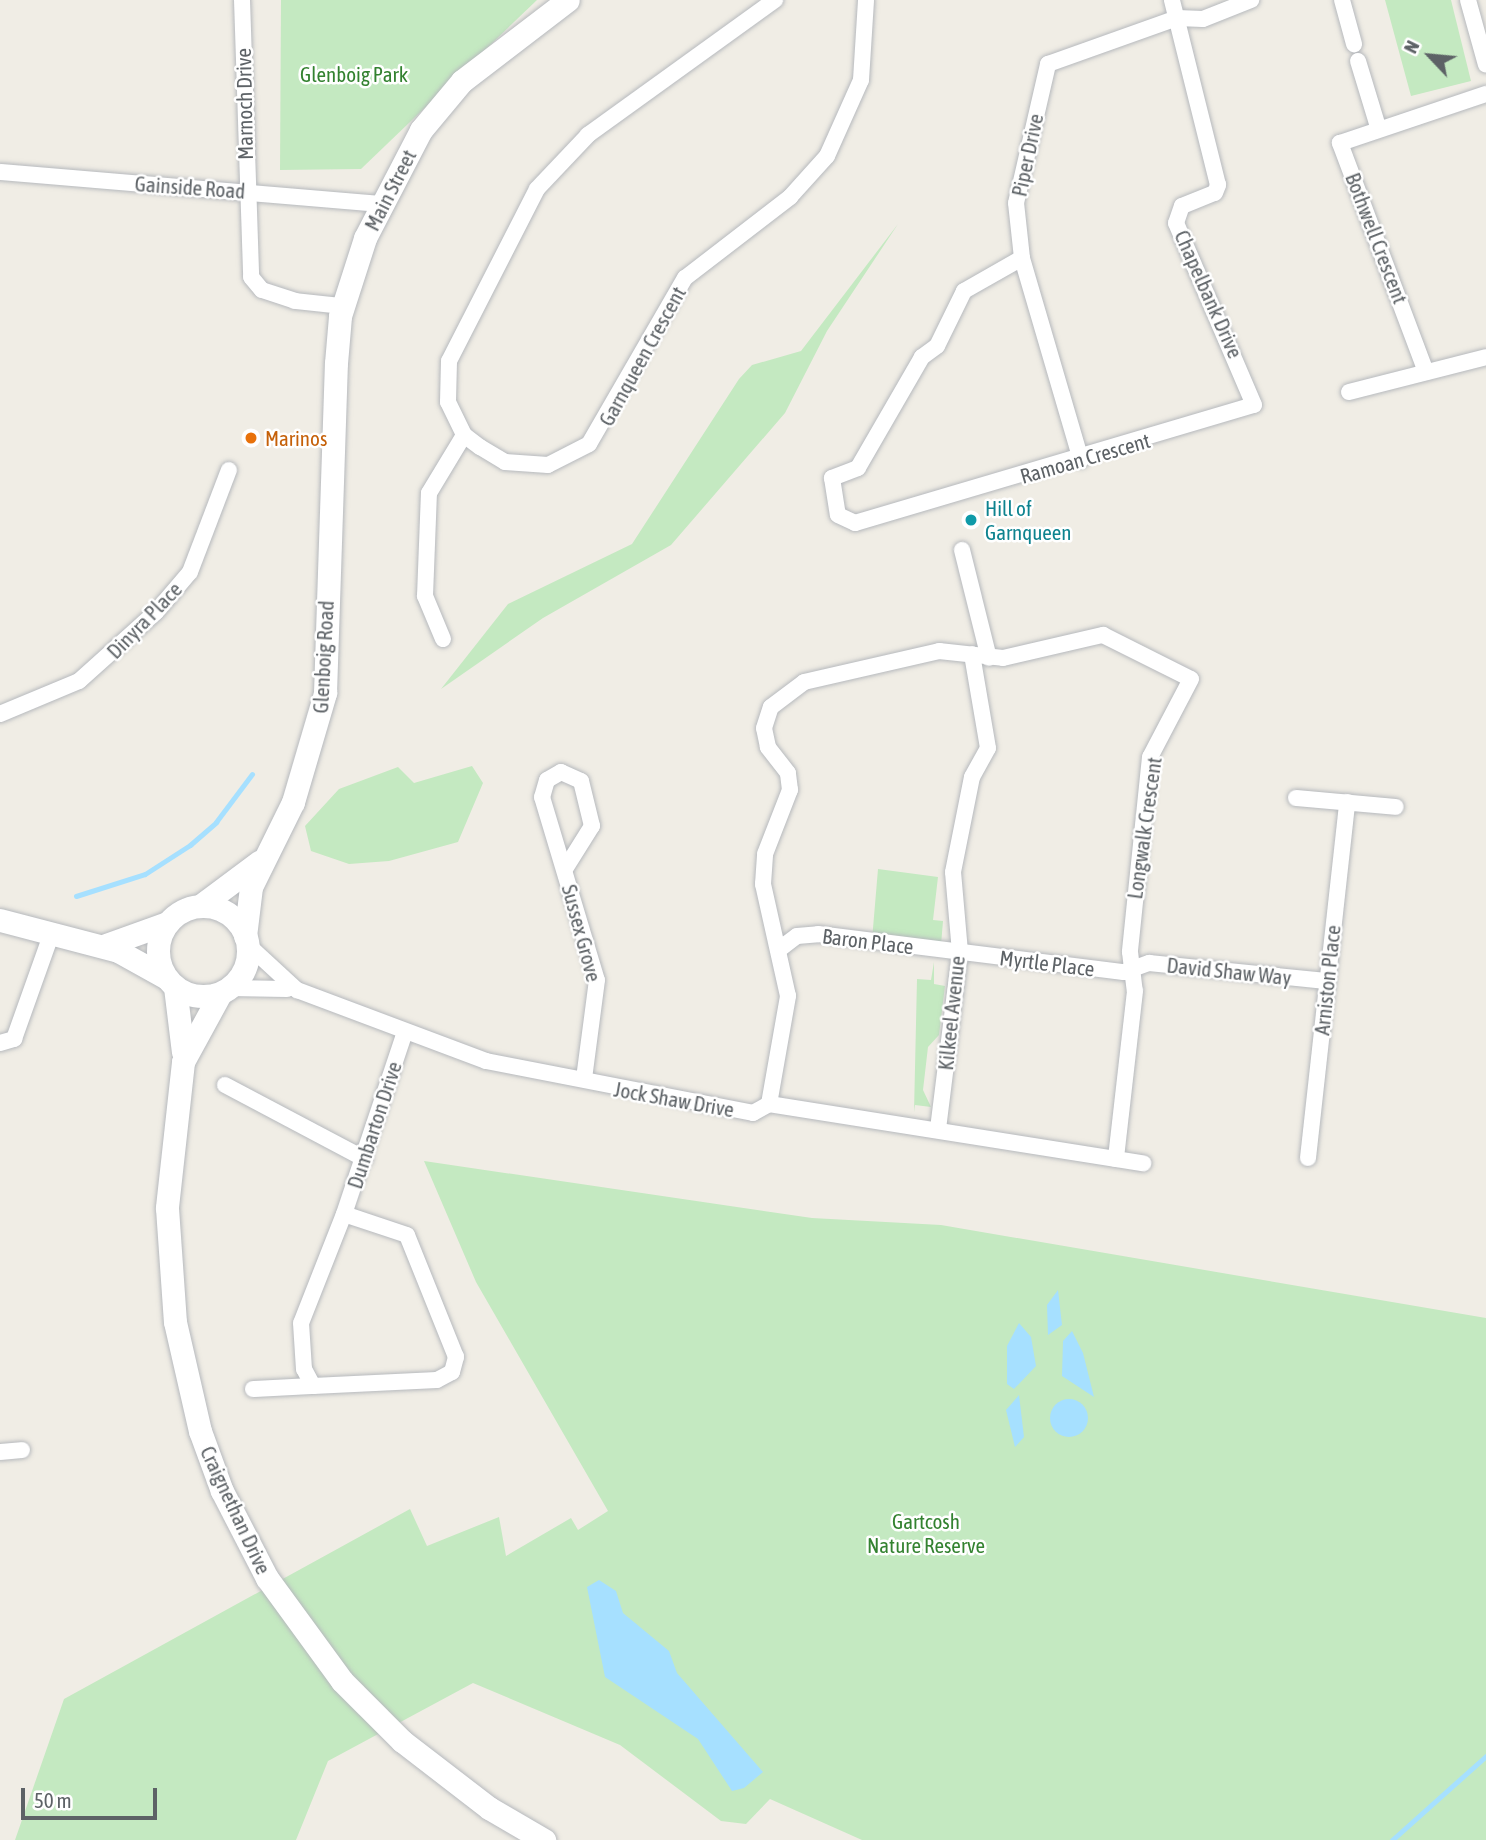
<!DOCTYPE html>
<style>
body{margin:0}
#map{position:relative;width:1486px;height:1840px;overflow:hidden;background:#f0ede5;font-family:"Asap Condensed",sans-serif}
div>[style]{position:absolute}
.green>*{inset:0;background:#c4e9c1}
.water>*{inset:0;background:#a6e0ff}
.round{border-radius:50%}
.stream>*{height:5px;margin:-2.5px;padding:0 2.5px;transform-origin:2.5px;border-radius:2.5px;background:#a6e0ff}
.roads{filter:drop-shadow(0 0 2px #b6b9bd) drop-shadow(0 0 2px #b6b9bd)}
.street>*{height:16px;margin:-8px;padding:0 8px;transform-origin:8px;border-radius:8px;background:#fff}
.secondary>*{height:23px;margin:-11.5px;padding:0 11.5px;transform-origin:11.5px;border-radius:11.5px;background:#fff}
.secondary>.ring{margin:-11.5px;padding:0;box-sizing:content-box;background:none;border:23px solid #fff;border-radius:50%}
.dots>*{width:19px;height:19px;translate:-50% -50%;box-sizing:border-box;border:4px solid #fff;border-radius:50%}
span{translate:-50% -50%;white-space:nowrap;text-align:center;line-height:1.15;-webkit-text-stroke:5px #fff;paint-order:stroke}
.park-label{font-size:21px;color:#338230}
.street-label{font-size:21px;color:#5d6266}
.food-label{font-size:21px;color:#c56008}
.left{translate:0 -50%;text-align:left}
.culture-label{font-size:21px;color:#0d838f}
.north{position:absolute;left:1395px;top:21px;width:70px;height:70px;-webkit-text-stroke:5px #fff;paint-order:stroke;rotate:296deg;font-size:19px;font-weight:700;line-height:28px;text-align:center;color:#5d6266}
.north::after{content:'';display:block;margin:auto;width:24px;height:32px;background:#5d6266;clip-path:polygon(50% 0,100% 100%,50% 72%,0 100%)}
.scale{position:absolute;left:21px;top:1788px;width:136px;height:32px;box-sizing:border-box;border:4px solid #5d6266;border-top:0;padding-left:9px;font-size:21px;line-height:24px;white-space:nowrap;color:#5d6266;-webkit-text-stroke:5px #fff;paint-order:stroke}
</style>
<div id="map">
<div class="green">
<i style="clip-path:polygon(281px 0,537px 0,361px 169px,280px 170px)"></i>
<i style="clip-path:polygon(1385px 0,1451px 0,1471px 81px,1411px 96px)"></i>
<i style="clip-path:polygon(898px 224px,827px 331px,785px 413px,671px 545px,543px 618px,441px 689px,508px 604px,632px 544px,739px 379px,752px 365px,801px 351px)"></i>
<i style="clip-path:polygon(472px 766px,483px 783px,458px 842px,389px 861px,349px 864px,311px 851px,305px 826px,339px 789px,398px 767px,414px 783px)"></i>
<i style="clip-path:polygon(878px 869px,938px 877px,933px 920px,943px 921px,941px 945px,872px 940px)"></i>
<i style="clip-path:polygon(934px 962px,934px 984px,945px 986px,939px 1035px,928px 1047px,923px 1090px,931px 1107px,915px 1105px,914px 1112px,917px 979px,931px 980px)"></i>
<i style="clip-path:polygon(424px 1161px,812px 1218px,941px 1225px,1486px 1318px,1486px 1840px,862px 1840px,770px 1799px,746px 1824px,721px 1821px,620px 1745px,473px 1683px,328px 1761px,296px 1840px,15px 1840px,64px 1699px,410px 1509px,427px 1546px,499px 1517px,506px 1556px,571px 1518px,578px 1530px,608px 1511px,476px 1282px)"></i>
</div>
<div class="water">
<i style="clip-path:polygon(1058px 1290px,1062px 1325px,1048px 1335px,1047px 1305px)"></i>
<i style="clip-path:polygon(1019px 1323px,1031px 1337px,1036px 1366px,1014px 1389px,1007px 1384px,1007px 1346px)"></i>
<i style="clip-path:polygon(1072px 1331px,1083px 1353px,1094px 1397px,1062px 1376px,1063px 1341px)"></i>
<i style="clip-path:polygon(1019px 1395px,1024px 1437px,1015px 1447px,1006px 1410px)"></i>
<i class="round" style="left:1050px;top:1399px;width:38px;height:38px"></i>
<i style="clip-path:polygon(599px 1580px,616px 1591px,623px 1613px,669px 1651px,677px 1673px,763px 1772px,744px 1788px,732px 1791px,698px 1739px,605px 1677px,587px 1587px)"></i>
</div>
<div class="stream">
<i style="left:76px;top:896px;width:72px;rotate:-17.7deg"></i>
<i style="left:145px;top:874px;width:54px;rotate:-32.8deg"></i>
<i style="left:190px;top:845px;width:35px;rotate:-41deg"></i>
<i style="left:216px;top:822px;width:60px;rotate:-53.1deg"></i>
<i style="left:1392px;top:1840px;width:126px;rotate:-41.8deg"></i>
</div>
<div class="roads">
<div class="street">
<i style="left:242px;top:0;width:277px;rotate:88.1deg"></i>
<i style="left:251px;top:277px;width:17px;rotate:50deg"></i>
<i style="left:262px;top:290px;width:35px;rotate:18deg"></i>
<i style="left:295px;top:301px;width:47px;rotate:6.1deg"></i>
<i style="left:775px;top:0;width:231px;rotate:144.2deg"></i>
<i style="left:588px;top:135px;width:74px;rotate:133.4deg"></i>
<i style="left:537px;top:189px;width:193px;rotate:117.1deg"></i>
<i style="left:449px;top:361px;width:41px;rotate:91.4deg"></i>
<i style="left:448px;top:402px;width:37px;rotate:64deg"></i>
<i style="left:464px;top:435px;width:20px;rotate:37deg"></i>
<i style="left:480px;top:447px;width:29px;rotate:31deg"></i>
<i style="left:505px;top:462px;width:43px;rotate:4deg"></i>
<i style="left:548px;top:465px;width:46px;rotate:-27.1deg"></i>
<i style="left:589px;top:444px;width:192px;rotate:-60deg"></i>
<i style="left:685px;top:278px;width:133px;rotate:-37.6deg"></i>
<i style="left:790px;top:197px;width:55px;rotate:-47.9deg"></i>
<i style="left:827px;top:156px;width:83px;rotate:-65.9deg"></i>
<i style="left:861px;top:80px;width:80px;rotate:-86.4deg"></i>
<i style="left:1342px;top:0;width:46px;rotate:74.7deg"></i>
<i style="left:1468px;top:0;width:67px;rotate:74.5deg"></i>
<i style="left:1358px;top:61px;width:69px;rotate:73.1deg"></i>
<i style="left:0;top:172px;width:380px;rotate:4.8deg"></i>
<i style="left:1022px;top:258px;width:67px;rotate:150.4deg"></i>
<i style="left:964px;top:291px;width:61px;rotate:116.1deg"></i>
<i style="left:937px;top:346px;width:19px;rotate:144deg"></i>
<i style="left:922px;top:357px;width:128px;rotate:120deg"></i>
<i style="left:858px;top:468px;width:28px;rotate:159deg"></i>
<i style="left:832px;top:478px;width:37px;rotate:81deg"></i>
<i style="left:838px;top:515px;width:19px;rotate:25deg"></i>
<i style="left:855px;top:523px;width:416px;rotate:-16.5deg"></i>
<i style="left:1254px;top:405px;width:198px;rotate:-113.2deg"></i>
<i style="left:1176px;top:223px;width:18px;rotate:-71deg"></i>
<i style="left:1182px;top:206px;width:35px;rotate:-22deg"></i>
<i style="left:1215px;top:193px;width:9px;rotate:-69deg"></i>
<i style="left:1218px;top:185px;width:191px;rotate:-104deg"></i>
<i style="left:1426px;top:372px;width:245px;rotate:-110.6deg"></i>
<i style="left:1340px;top:143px;width:154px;rotate:-18.6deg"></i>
<i style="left:1349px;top:392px;width:141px;rotate:-14.3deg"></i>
<i style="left:1081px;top:460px;width:210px;rotate:-106.3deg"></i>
<i style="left:1022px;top:258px;width:55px;rotate:-96.2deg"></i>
<i style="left:1016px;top:203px;width:143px;rotate:-77deg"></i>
<i style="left:1048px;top:64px;width:137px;rotate:-19.6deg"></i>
<i style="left:1177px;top:18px;width:26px;rotate:2deg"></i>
<i style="left:1203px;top:19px;width:52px;rotate:-21.6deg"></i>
<i style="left:962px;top:550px;width:111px;rotate:76deg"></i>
<i style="left:443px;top:639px;width:47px;rotate:-112.7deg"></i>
<i style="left:425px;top:596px;width:103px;rotate:-87.8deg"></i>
<i style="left:429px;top:493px;width:68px;rotate:-58.9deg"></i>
<i style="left:0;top:714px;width:86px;rotate:-22.7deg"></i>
<i style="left:79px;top:681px;width:103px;rotate:-41.9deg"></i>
<i style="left:156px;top:612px;width:52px;rotate:-49.6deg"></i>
<i style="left:190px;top:572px;width:109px;rotate:-69.1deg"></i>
<i style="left:1296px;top:798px;width:100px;rotate:5.1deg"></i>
<i style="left:565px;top:869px;width:51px;rotate:-57.9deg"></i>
<i style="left:592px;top:826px;width:46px;rotate:-103.7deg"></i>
<i style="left:581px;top:781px;width:22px;rotate:-156deg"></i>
<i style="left:561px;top:772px;width:16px;rotate:150deg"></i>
<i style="left:547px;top:780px;width:18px;rotate:106deg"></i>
<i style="left:542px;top:797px;width:191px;rotate:73.3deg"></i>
<i style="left:597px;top:980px;width:100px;rotate:97.5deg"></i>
<i style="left:248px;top:945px;width:67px;rotate:42.6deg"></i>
<i style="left:297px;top:990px;width:202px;rotate:20.6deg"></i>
<i style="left:486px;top:1061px;width:272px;rotate:11deg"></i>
<i style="left:753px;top:1113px;width:18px;rotate:-29deg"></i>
<i style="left:769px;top:1104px;width:379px;rotate:9deg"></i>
<i style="left:781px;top:948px;width:20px;rotate:-37deg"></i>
<i style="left:797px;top:936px;width:21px;rotate:-5deg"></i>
<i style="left:818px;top:934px;width:308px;rotate:7.1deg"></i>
<i style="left:1124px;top:972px;width:27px;rotate:-20deg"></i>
<i style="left:1149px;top:963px;width:178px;rotate:5.8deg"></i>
<i style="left:229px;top:988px;width:58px;rotate:1deg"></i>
<i style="left:0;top:1043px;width:15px;rotate:-16deg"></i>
<i style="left:14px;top:1039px;width:107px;rotate:-70.4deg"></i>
<i style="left:225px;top:1085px;width:158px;rotate:27.9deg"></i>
<i style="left:769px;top:1104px;width:110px;rotate:-80deg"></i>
<i style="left:788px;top:996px;width:115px;rotate:-102.6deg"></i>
<i style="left:763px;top:884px;width:30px;rotate:-86deg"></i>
<i style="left:765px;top:854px;width:69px;rotate:-68.7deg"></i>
<i style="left:790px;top:790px;width:17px;rotate:-97deg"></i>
<i style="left:788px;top:773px;width:33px;rotate:-128deg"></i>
<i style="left:768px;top:747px;width:19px;rotate:-102deg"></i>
<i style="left:764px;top:728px;width:22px;rotate:-72deg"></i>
<i style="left:771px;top:707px;width:41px;rotate:-37.1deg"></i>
<i style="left:804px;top:682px;width:139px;rotate:-12.9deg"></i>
<i style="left:939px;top:651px;width:64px;rotate:6.2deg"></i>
<i style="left:1003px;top:658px;width:103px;rotate:-13deg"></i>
<i style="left:1103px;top:635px;width:98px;rotate:26.6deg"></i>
<i style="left:1191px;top:679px;width:88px;rotate:117.7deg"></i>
<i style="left:1150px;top:757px;width:196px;rotate:95.9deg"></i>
<i style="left:1130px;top:952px;width:39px;rotate:83deg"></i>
<i style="left:1135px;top:991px;width:169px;rotate:96.5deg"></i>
<i style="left:938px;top:1129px;width:178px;rotate:-82.9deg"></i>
<i style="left:960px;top:952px;width:80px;rotate:-95deg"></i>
<i style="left:953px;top:872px;width:97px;rotate:-78.7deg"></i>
<i style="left:972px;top:777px;width:33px;rotate:-61deg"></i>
<i style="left:988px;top:748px;width:95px;rotate:-99.7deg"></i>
<i style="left:1308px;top:1158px;width:358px;rotate:-83.7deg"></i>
<i style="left:344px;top:1214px;width:117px;rotate:111.5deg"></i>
<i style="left:301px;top:1323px;width:46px;rotate:86.3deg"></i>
<i style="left:304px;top:1369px;width:19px;rotate:62deg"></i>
<i style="left:313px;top:1386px;width:124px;rotate:-2.8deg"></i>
<i style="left:437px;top:1380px;width:17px;rotate:-28deg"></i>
<i style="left:452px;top:1372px;width:16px;rotate:-75deg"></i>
<i style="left:456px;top:1357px;width:131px;rotate:-111.9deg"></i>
<i style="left:407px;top:1235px;width:66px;rotate:-161.6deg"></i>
<i style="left:344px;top:1214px;width:189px;rotate:-71.5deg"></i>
<i style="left:253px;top:1389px;width:60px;rotate:-2.9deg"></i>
<i style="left:0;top:1452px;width:22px;rotate:-5deg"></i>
</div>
<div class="secondary">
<i class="ring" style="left:158px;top:906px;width:67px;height:67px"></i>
<i style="left:200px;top:906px;width:74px;rotate:-36.7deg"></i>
<i style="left:0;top:920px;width:122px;rotate:14.7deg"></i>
<i style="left:118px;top:951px;width:54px;rotate:29deg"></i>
<i style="left:245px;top:936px;width:49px;rotate:-83deg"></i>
<i style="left:251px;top:887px;width:95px;rotate:-63.7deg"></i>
<i style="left:293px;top:802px;width:114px;rotate:-73.6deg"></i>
<i style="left:325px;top:693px;width:330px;rotate:-88.1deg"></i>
<i style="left:336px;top:363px;width:47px;rotate:-85.1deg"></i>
<i style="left:340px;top:316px;width:82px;rotate:-72.2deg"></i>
<i style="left:365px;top:238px;width:122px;rotate:-62.6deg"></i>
<i style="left:421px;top:130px;width:64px;rotate:-50.1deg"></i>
<i style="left:462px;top:81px;width:133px;rotate:-37.4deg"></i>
<i style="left:103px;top:946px;width:68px;rotate:-19.8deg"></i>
<i style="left:175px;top:987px;width:65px;rotate:83deg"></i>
<i style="left:220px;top:994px;width:77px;rotate:118.6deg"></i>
<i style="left:183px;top:1062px;width:147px;rotate:96.3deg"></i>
<i style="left:167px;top:1208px;width:114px;rotate:86deg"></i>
<i style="left:175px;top:1322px;width:112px;rotate:77.1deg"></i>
<i style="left:200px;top:1431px;width:64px;rotate:69.9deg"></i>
<i style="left:222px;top:1491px;width:98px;rotate:62.7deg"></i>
<i style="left:267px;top:1578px;width:127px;rotate:53.9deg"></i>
<i style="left:342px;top:1681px;width:85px;rotate:45deg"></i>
<i style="left:402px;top:1741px;width:110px;rotate:37.6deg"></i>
<i style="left:489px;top:1808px;width:64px;rotate:30.2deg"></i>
</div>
</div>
<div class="dots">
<i style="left:251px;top:438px;background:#e8710a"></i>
<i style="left:971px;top:520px;background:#0f9aa8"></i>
</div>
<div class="park-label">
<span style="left:354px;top:74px">Glenboig Park</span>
<span style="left:926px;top:1533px">Gartcosh<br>Nature Reserve</span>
</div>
<div class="street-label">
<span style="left:244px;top:104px;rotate:-91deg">Marnoch Drive</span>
<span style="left:1027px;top:155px;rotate:-78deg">Piper Drive</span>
<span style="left:190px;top:187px;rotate:4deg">Gainside Road</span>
<span style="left:390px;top:190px;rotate:-63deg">Main Street</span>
<span style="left:1377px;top:238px;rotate:69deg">Bothwell Crescent</span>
<span style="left:1209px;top:294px;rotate:66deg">Chapelbank Drive</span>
<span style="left:642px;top:356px;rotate:-61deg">Garnqueen Crescent</span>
<span style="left:1085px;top:458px;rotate:-16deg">Ramoan Crescent</span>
<span style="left:144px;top:620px;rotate:-46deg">Dinyra Place</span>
<span style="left:323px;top:657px;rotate:-87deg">Glenboig Road</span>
<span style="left:1144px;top:828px;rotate:-82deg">Longwalk Crescent</span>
<span style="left:582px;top:933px;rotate:75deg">Sussex Grove</span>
<span style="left:868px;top:941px;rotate:7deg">Baron Place</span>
<span style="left:1047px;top:963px;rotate:7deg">Myrtle Place</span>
<span style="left:1229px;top:971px;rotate:6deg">David Shaw Way</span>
<span style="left:1327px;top:980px;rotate:-84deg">Arniston Place</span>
<span style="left:951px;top:1013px;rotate:-84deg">Kilkeel Avenue</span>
<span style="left:674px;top:1099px;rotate:10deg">Jock Shaw Drive</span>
<span style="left:374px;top:1125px;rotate:-72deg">Dumbarton Drive</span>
<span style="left:236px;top:1510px;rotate:65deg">Craignethan Drive</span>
</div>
<div class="food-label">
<span class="left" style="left:265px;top:438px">Marinos</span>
</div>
<div class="culture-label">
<span class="left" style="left:985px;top:520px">Hill of<br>Garnqueen</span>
</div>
<div class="north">N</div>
<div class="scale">50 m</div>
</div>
